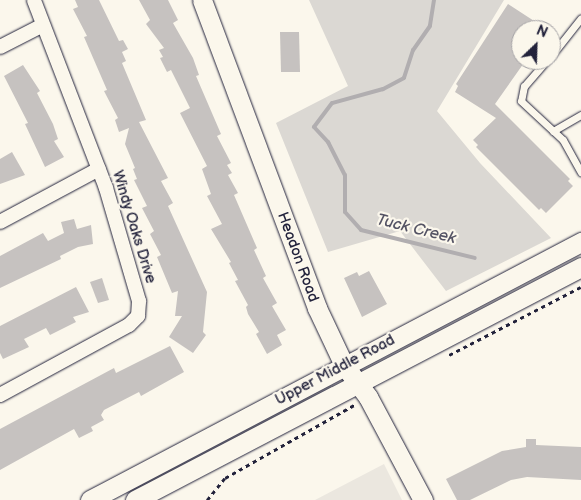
<!DOCTYPE html>
<style>
body{margin:0}
#map{position:relative;width:581px;height:500px;overflow:hidden;background:#fbf7ec;font-family:"Balsamiq Sans",sans-serif}
div>[style]{position:absolute}
.built>*{inset:0;background:#ebe7df}
.green>*{inset:0;background:#dbd8d3}
.stream>*{height:4px;margin:-2px;padding:0 2px;transform-origin:2px;border-radius:2px;background:#b1aeb0}
.building>*{inset:0;background:#c6c2c0}
.path>*{height:2.5px;margin-top:-1.25px;transform-origin:0;background:repeating-linear-gradient(90deg,#22223b 0 4px,transparent 0 8px)}
.roads{filter:drop-shadow(0 0 1px #22223b) drop-shadow(0 0 1px #22223b)}
.lane>*{height:7px;margin:-3.5px;padding:0 3.5px;transform-origin:3.5px;border-radius:3.5px;background:#fbf7ec}
.street>*{height:14px;margin:-7px;padding:0 7px;transform-origin:7px;border-radius:7px;background:#fbf7ec}
.secondary>*{height:19px;margin:-9.5px;padding:0 9.5px;transform-origin:9.5px;border-radius:9.5px;background:#fbf7ec}
span{translate:-50% -50%;white-space:nowrap;text-align:center;line-height:1.15;-webkit-text-stroke:4.5px #fbf7ec;paint-order:stroke}
.street-label{font-size:15px;color:#22223b}
.water-label{font-size:16px;color:#545364;font-style:italic}
.north{position:absolute;left:511px;top:20px;width:50px;height:50px;box-sizing:border-box;background:#fbf7ec;border:1px solid #a4a2a5;border-radius:50%;rotate:24deg;font-size:14px;font-weight:700;line-height:20px;text-align:center;color:#22223b}
.north::after{content:'';display:block;margin:auto;width:18px;height:22px;background:#22223b;clip-path:polygon(50% 0,100% 100%,50% 72%,0 100%)}
</style>
<div id="map">
<div class="built">
<i style="clip-path:polygon(384px 464px,402px 500px,315px 500px)"></i>
</div>
<div class="green">
<i style="clip-path:polygon(309px 0,504px 0,437px 111px,480px 163px,551px 238px,446px 291px,400px 231px,328px 252px,276px 123px,348px 86px)"></i>
</div>
<div class="stream">
<i style="left:434px;top:0;width:26px;rotate:99deg"></i>
<i style="left:430px;top:26px;width:29px;rotate:125deg"></i>
<i style="left:413px;top:50px;width:29px;rotate:108deg"></i>
<i style="left:404px;top:78px;width:24px;rotate:152deg"></i>
<i style="left:383px;top:89px;width:53px;rotate:164.6deg"></i>
<i style="left:332px;top:103px;width:30px;rotate:127deg"></i>
<i style="left:314px;top:127px;width:21px;rotate:47deg"></i>
<i style="left:328px;top:142px;width:37px;rotate:63deg"></i>
<i style="left:345px;top:175px;width:37px;rotate:90deg"></i>
<i style="left:345px;top:212px;width:24px;rotate:48deg"></i>
<i style="left:361px;top:230px;width:117px;rotate:13.8deg"></i>
</div>
<div class="building">
<i style="clip-path:polygon(75px 0,99px 0,119px 41px,123px 40px,128px 49px,122px 52px,126px 61px,122px 63px,146px 120px,139px 122px,168px 178px,161px 181px,173px 203px,168px 206px,207px 292px,203px 332px,206px 335px,193px 353px,169px 337px,182px 316px,175px 316px,178px 291px,172px 293px,157px 257px,161px 255px,150px 234px,154px 231px,142px 208px,147px 206px,134px 180px,137px 179px,133px 169px,135px 168px,125px 144px,129px 128px,119px 132px,115px 120px,118px 118px,104px 91px,107px 90px,84px 37px,87px 36px,73px 9px,78px 7px)"></i>
<i style="clip-path:polygon(139px 0,168px 0,178px 20px,173px 23px,193px 58px,199px 75px,196px 76px,221px 134px,217px 136px,231px 163px,227px 165px,232px 173px,228px 175px,238px 193px,234px 195px,257px 248px,254px 250px,266px 276px,263px 278px,277px 303px,272px 306px,286px 330px,277px 335px,282px 345px,267px 354px,256px 334px,259px 332px,248px 314px,246px 307px,248px 305px,235px 281px,238px 280px,229px 263px,231px 262px,211px 229px,222px 224px,207px 196px,211px 194px,202px 169px,207px 166px,180px 113px,190px 108px,171px 70px,167px 72px,160px 58px,163px 57px,159px 50px,164px 48px,146px 24px,150px 20px)"></i>
<i style="clip-path:polygon(508px 4px,548px 30px,521px 30px,521px 60px,526px 60px,495px 104px,570px 179px,568px 181px,573px 186px,546px 213px,541px 208px,539px 210px,476px 147px,478px 145px,473px 140px,496px 118px,455px 92px,458px 86px,456px 84px)"></i>
<i style="clip-path:polygon(280px 32px,299px 32px,300px 72px,281px 72px)"></i>
<i style="clip-path:polygon(23px 65px,40px 91px,37px 93px,53px 124px,58px 139px,54px 141px,64px 157px,45px 167px,25px 124px,28px 123px,4px 76px)"></i>
<i style="clip-path:polygon(12px 152px,25px 175px,0 184px,0 159px)"></i>
<i style="clip-path:polygon(74px 219px,77px 229px,91px 225px,93px 244px,78px 247px,60px 256px,61px 259px,0 288px,0 256px,43px 233px,48px 241px,64px 233px,61px 222px)"></i>
<i style="clip-path:polygon(369px 271px,387px 304px,362px 317px,344px 278px,357px 272px,359px 276px)"></i>
<i style="clip-path:polygon(102px 278px,109px 300px,98px 303px,90px 282px)"></i>
<i style="clip-path:polygon(76px 287px,89px 312px,73px 317px,76px 322px,50px 335px,46px 328px,24px 339px,29px 347px,3px 359px,0 353px,0 326px)"></i>
<i style="clip-path:polygon(170px 346px,184px 372px,141px 396px,139px 392px,104px 410px,101px 415px,104px 420px,91px 427px,93px 431px,79px 438px,74px 429px,0 470px,0 429px,114px 368px,116px 373px)"></i>
<i style="clip-path:polygon(526px 439px,536px 439px,536px 445px,581px 447px,581px 480px,527px 477px,511px 480px,470px 500px,457px 500px,446px 479px,502px 451px,526px 447px)"></i>
</div>
<div class="path">
<i style="left:449px;top:355px;width:148px;rotate:-27.3deg"></i>
<i style="left:207px;top:500px;width:28px;rotate:-51deg"></i>
<i style="left:225px;top:478px;width:150px;rotate:-29.5deg"></i>
</div>
<div class="roads">
<div class="lane">
<i style="left:551px;top:56px;width:48px;rotate:-51.7deg"></i>
<i style="left:547px;top:60px;width:35px;rotate:131deg"></i>
<i style="left:524px;top:86px;width:15px;rotate:101deg"></i>
<i style="left:521px;top:101px;width:57px;rotate:42.9deg"></i>
<i style="left:563px;top:140px;width:37px;rotate:61deg"></i>
<i style="left:553px;top:131px;width:32px;rotate:-30deg"></i>
</div>
<div class="street">
<i style="left:0;top:47px;width:48px;rotate:-27.1deg"></i>
<i style="left:0;top:222px;width:112px;rotate:-28.2deg"></i>
<i style="left:0;top:395px;width:147px;rotate:-28.5deg"></i>
<i style="left:129px;top:325px;width:13px;rotate:-45deg"></i>
<i style="left:138px;top:316px;width:15px;rotate:-86deg"></i>
<i style="left:139px;top:301px;width:118px;rotate:-106.3deg"></i>
<i style="left:106px;top:188px;width:201px;rotate:-111deg"></i>
</div>
<div class="secondary">
<i style="left:202px;top:0;width:329px;rotate:69.5deg"></i>
<i style="left:317px;top:308px;width:63px;rotate:64.7deg"></i>
<i style="left:344px;top:365px;width:40px;rotate:53deg"></i>
<i style="left:368px;top:397px;width:117px;rotate:61.9deg"></i>
<i style="left:90px;top:500px;width:555px;rotate:-27.72deg"></i>
<i style="left:135px;top:500px;width:503px;rotate:-27.58deg"></i>
</div>
</div>
<div class="street-label">
<span style="left:134px;top:227px;rotate:73deg">Windy Oaks Drive</span>
<span style="left:298px;top:257px;rotate:70deg">Headon Road</span>
<span style="left:335px;top:370px;rotate:-28deg">Upper Middle Road</span>
</div>
<div class="water-label">
<span style="left:416px;top:230px;rotate:14deg">Tuck Creek</span>
</div>
<div class="north">N</div>
</div>
